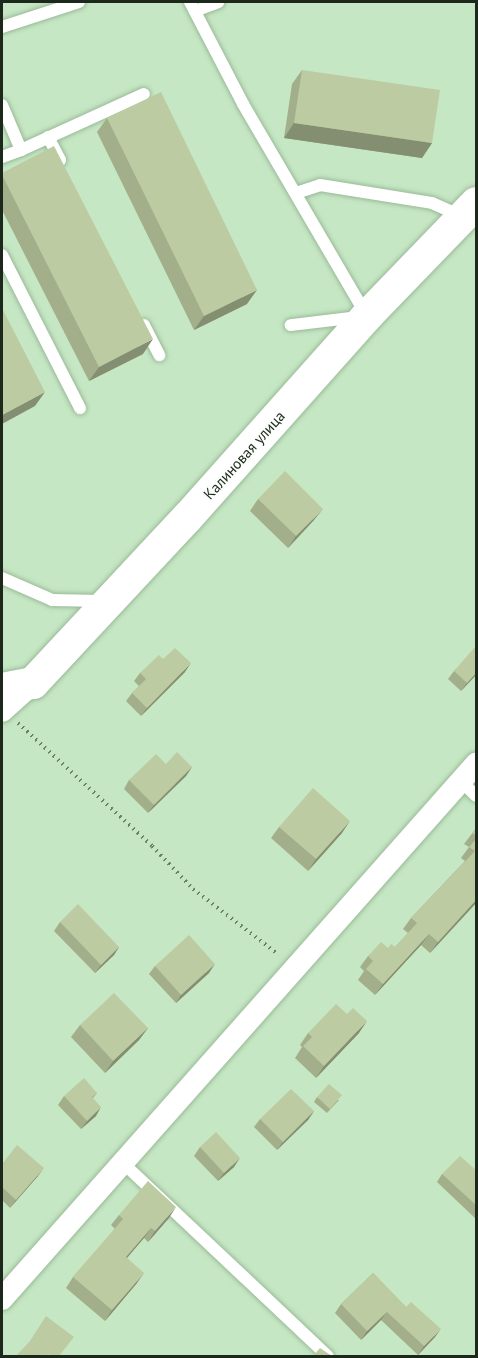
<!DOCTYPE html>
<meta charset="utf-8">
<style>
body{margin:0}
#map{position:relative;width:478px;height:1358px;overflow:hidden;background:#c6e7c4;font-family:"PT Sans",sans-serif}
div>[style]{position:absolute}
.path>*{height:4px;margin-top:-2px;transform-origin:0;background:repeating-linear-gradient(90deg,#6a8069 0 1.5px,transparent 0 6px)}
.roads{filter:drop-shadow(0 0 2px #9aba98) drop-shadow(0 0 2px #9aba98)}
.lane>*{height:12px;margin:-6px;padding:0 6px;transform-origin:6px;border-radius:6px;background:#fff}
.street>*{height:22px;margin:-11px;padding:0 11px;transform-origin:11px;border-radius:11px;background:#fff}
.secondary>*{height:32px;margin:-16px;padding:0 16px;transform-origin:16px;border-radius:16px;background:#fff}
.wall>*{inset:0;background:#a2af8a}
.shaded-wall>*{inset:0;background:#848e71}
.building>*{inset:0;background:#bccba1}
span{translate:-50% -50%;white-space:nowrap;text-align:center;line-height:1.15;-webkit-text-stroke:4.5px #fbfefb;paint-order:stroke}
.street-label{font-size:15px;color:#1c281b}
.frame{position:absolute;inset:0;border:3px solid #1c281b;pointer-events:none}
</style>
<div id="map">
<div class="path">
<i style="left:18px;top:723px;width:182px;rotate:42.5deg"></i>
<i style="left:152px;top:846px;width:59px;rotate:46.4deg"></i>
<i style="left:193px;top:889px;width:108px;rotate:37.5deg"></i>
</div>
<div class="roads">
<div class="lane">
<i style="left:190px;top:2px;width:115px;rotate:62.5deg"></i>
<i style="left:243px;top:104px;width:246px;rotate:59.7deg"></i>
<i style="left:367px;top:316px;width:77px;rotate:173.2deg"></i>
<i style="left:195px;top:11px;width:25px;rotate:-21deg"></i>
<i style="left:2px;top:27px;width:81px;rotate:-18deg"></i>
<i style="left:2px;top:105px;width:49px;rotate:67.1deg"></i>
<i style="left:21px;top:150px;width:135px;rotate:-24.5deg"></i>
<i style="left:48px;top:137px;width:26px;rotate:62deg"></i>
<i style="left:2px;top:157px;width:20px;rotate:-20deg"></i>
<i style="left:296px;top:193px;width:25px;rotate:-18deg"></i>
<i style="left:320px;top:185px;width:113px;rotate:9.1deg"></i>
<i style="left:432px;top:203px;width:32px;rotate:24deg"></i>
<i style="left:2px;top:255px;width:172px;rotate:63deg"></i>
<i style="left:144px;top:325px;width:34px;rotate:63deg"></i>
<i style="left:2px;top:578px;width:55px;rotate:23.7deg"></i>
<i style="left:52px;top:600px;width:50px;rotate:1.1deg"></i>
<i style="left:461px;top:781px;width:21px;rotate:45deg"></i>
<i style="left:124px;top:1164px;width:280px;rotate:43.3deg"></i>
</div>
<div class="street">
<i style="left:2px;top:711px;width:40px;rotate:-42deg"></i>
<i style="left:2px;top:1299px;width:715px;rotate:-48.46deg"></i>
</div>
<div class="secondary">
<i style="left:2px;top:689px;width:32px;rotate:-11deg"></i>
<i style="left:33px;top:683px;width:227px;rotate:-47deg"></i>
<i style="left:188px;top:517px;width:269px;rotate:-48.3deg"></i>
<i style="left:367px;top:316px;width:157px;rotate:-46deg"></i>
</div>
</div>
<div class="wall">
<i style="clip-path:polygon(302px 70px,432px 143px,422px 158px,284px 138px,292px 84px)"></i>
<i style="clip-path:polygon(107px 118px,247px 304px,194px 330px,97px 132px)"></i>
<i style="clip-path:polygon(2px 173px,143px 354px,89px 381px,2px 210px)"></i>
<i style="clip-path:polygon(258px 499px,314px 520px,288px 548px,250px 511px)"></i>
<i style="clip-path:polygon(477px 650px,477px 674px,461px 691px,448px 679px,454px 671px)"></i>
<i style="clip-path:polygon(163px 659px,185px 672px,141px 716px,126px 701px,132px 693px,139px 686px,134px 681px,140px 673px)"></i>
<i style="clip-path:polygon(166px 764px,192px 767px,186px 776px,148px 813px,124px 789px,129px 780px)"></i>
<i style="clip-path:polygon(279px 827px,342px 833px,308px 871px,271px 838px)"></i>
<i style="clip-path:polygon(477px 827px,477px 902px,430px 953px,421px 945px,375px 995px,358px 980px,364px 971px,360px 967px,368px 956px,388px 948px,395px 947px,408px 933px,403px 929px,411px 918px,465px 861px,461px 858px,469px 847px,464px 844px)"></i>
<i style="clip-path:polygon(60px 922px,119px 947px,114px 955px,95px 973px,54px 931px)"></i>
<i style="clip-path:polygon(155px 966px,209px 973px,176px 1003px,149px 974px)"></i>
<i style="clip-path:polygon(347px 1014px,359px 1033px,316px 1078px,295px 1058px,302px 1047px,300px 1045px,308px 1033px)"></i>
<i style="clip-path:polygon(80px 1025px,148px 1028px,139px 1040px,105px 1073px,71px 1037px)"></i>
<i style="clip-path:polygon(97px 1093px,93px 1098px,96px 1116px,81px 1129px,58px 1105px,64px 1096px)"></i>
<i style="clip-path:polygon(317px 1097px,339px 1100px,327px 1113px,314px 1102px)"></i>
<i style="clip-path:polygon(314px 1111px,308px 1120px,277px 1150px,254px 1127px,260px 1119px)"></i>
<i style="clip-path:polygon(200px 1147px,234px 1167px,218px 1181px,194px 1156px)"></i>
<i style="clip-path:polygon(2px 1164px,38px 1176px,10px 1208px,2px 1200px)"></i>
<i style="clip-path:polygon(477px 1171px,477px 1220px,437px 1182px,442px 1174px)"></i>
<i style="clip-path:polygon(119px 1215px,169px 1218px,148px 1242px,144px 1238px,127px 1258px,137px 1283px,105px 1321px,66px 1288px,73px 1277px,115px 1229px,111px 1225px)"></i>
<i style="clip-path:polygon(373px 1273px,435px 1337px,418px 1355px,381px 1320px,361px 1340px,335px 1313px,341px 1304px)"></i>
</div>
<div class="shaded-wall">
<i style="clip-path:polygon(294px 123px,432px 143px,422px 158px,284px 138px)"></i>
<i style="clip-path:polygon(257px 290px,247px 304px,194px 330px,204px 316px)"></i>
<i style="clip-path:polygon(153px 339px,143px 354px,89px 381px,99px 367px)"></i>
<i style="clip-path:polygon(45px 392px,35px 406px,2px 424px,2px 415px)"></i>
<i style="clip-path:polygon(323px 509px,314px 520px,288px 548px,296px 536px)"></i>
<i style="clip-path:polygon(191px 663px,185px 672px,141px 716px,147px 708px)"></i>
<i style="clip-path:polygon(477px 672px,477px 674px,461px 691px,467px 683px)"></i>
<i style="clip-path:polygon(192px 767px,186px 776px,148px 813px,154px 805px)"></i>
<i style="clip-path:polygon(350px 821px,342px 833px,308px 871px,316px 859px)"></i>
<i style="clip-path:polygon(477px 899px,477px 902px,430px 953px,438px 942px)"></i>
<i style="clip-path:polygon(429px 934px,421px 945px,375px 995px,383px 984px)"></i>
<i style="clip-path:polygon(119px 947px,114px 955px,95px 973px,101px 965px)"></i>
<i style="clip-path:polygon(215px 964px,209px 973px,176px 1003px,181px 995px)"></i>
<i style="clip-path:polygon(367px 1021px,359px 1033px,316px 1078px,324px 1066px)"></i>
<i style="clip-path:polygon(148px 1028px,139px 1040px,105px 1073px,113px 1061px)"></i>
<i style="clip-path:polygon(101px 1107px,96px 1116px,81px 1129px,87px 1121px)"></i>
<i style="clip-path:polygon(314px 1111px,308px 1120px,277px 1150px,283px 1142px)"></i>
<i style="clip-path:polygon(240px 1158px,234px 1167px,218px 1181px,224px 1173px)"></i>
<i style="clip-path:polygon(44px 1168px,38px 1176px,10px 1208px,16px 1200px)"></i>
<i style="clip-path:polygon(176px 1207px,169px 1218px,148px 1242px,155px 1231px)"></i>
<i style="clip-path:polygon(151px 1228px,144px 1238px,119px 1267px,126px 1257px)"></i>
<i style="clip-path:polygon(144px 1273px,137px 1283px,105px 1321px,112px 1310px)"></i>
<i style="clip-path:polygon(387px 1312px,381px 1320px,361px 1340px,367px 1331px)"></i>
<i style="clip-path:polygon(441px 1329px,435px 1337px,418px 1355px,424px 1346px)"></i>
</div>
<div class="building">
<i style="clip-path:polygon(302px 70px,440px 90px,432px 143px,294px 123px)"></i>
<i style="clip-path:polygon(161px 92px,257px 290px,204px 316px,107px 118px)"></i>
<i style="clip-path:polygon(54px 146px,153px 339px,99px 367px,2px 175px,2px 173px)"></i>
<i style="clip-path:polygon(2px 308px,45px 392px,2px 415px)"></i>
<i style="clip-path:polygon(285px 471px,323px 509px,296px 536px,258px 499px)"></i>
<i style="clip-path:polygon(175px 648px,191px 663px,147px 708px,132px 693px,146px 679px,140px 673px,159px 655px,163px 659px)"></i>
<i style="clip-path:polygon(474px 648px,477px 650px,477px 672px,467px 683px,454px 671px)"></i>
<i style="clip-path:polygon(177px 752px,192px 767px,154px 805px,129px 780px,156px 754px,166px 764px)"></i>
<i style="clip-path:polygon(313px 788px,350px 821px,316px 859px,279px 827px)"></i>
<i style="clip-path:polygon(477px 827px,477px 836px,472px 833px)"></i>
<i style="clip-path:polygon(477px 838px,477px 899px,438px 942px,429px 934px,383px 984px,366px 969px,373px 961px,368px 956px,381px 942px,388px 948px,391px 944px,395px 947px,417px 923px,411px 918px,475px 851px,469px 847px)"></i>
<i style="clip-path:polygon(78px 904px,119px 947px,101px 965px,60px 922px)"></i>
<i style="clip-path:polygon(189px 935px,215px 964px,181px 995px,155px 966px)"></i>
<i style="clip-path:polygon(114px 993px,148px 1028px,113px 1061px,80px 1025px)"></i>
<i style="clip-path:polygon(336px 1004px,347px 1014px,353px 1008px,367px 1021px,324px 1066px,303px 1046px,312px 1037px,308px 1033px)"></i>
<i style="clip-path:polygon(84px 1078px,97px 1093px,92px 1097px,101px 1107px,87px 1121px,64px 1096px)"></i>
<i style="clip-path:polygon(329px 1084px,342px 1095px,330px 1109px,317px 1097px)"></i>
<i style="clip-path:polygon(291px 1089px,314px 1111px,283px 1142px,260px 1119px)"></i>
<i style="clip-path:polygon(216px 1132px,240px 1158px,224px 1173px,200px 1147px)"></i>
<i style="clip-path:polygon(17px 1145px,44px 1168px,16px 1200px,2px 1187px,2px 1164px)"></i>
<i style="clip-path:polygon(460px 1156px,477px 1171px,477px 1206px,442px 1174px)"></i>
<i style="clip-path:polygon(148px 1181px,176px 1207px,155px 1231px,151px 1228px,126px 1257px,144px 1273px,112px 1310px,73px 1277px,123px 1219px,119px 1215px)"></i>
<i style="clip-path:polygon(373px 1273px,406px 1307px,411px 1302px,441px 1329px,424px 1346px,387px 1312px,367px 1331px,341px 1304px)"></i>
<i style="clip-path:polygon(46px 1316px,74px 1337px,59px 1356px,51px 1356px,48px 1354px,46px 1356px,16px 1356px,30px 1341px)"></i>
<i style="clip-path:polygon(320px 1348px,332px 1356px,313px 1356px)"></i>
</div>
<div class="street-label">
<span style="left:244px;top:455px;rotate:-48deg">Калиновая улица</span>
</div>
<div class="frame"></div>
</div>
